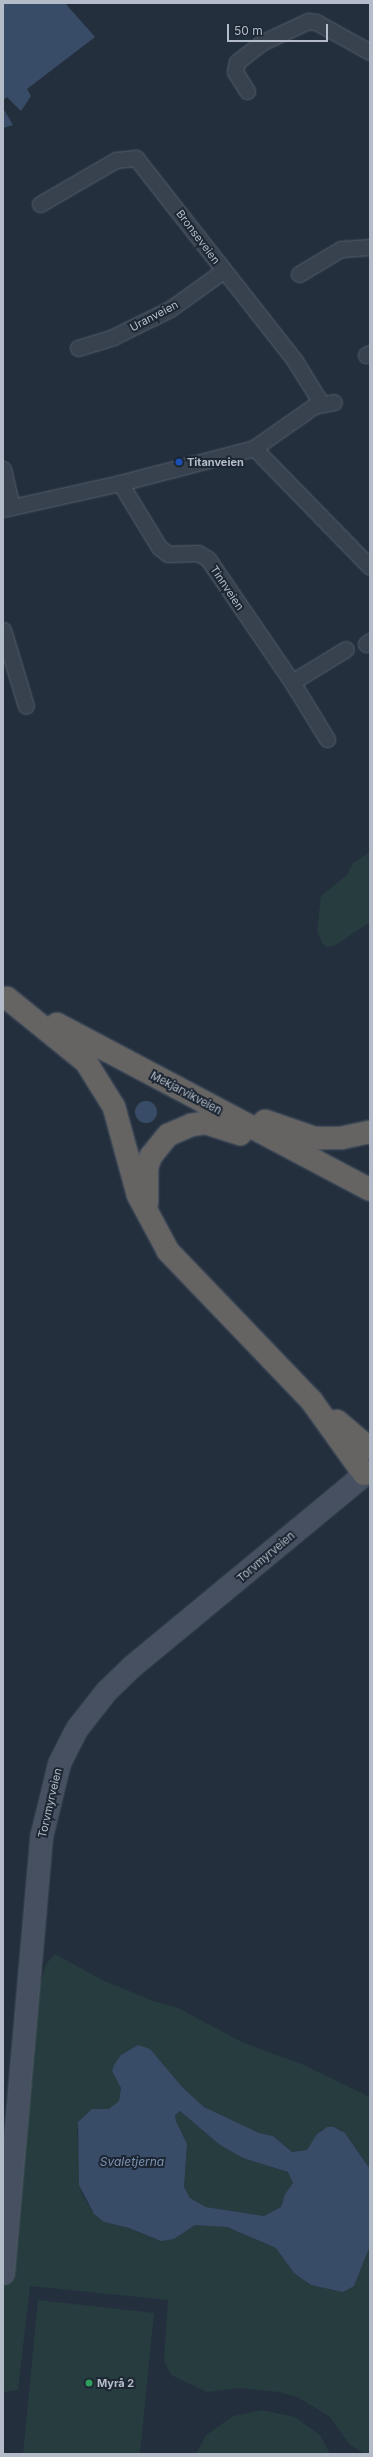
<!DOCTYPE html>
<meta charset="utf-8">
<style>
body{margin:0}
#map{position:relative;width:373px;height:2457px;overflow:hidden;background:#242f3e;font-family:Inter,sans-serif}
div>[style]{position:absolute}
.green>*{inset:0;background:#263c3f}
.water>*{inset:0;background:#394c67}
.round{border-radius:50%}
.roads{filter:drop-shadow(0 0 1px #565f6c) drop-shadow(0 0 1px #565f6c)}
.minor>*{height:15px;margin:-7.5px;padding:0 7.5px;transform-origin:7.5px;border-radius:7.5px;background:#38414e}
.secondary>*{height:21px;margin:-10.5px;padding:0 10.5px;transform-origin:10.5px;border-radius:10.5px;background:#465061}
.trunk>*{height:22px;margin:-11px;padding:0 11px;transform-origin:11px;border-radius:11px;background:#656462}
.dots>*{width:11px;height:11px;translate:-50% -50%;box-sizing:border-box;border:2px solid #1d2633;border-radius:50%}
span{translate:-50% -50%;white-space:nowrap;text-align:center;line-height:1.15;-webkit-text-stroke:4px #1d2633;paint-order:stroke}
.street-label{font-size:11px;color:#b4bcc9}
.poi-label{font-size:11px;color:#b4bcc9;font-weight:700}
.left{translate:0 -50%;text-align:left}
.water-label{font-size:12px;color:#7c92b1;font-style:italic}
.frame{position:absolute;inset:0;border:4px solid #b4bcc9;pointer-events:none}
.scale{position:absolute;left:227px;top:24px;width:101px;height:18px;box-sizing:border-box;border:2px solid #b4bcc9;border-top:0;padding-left:5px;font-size:12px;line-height:14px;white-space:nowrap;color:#b4bcc9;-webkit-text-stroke:3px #1d2633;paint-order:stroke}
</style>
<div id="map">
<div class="green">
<i style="clip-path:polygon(370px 852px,370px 922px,334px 946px,327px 947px,322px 943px,317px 931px,321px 896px,347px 875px,353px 863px)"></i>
<i style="clip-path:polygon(55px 1954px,102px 1980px,156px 2002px,178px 2008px,242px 2042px,304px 2065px,370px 2097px,370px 2169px,349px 2138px,340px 2129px,334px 2127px,321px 2130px,307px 2150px,292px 2152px,273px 2136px,259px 2133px,204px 2107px,183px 2088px,119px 2082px,121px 2088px,119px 2101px,115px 2106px,103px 2111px,98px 2108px,77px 2128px,81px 2192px,94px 2214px,104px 2222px,129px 2228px,155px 2239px,174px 2239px,195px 2225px,201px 2224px,227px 2227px,276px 2248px,294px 2273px,311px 2285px,354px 2286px,370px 2246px,370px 2454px,365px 2454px,350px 2445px,329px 2416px,297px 2397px,279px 2392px,240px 2388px,207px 2392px,171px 2375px,164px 2360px,168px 2300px,30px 2286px,18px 2390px,3px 2392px,3px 2148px,11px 2150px,35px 2003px,46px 1964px)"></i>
<i style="clip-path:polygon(180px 2111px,220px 2145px,243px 2158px,288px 2172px,293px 2183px,285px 2194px,281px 2207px,264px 2216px,206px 2207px,190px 2198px,184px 2187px,187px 2144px,176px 2121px,175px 2115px)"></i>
<i style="clip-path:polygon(38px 2300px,154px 2313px,140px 2454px,23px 2454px)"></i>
<i style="clip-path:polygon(262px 2410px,295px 2417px,320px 2435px,330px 2454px,196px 2454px,206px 2435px,233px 2416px)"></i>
</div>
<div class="water">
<i style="clip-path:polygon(3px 3px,65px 3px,95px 37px,27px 89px,31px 96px,21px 111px,7px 97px,3px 100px)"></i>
<i style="clip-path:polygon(3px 108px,13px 125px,3px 128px)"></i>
<i class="round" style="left:135px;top:1101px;width:22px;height:22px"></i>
<i style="clip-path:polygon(evenodd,138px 2045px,150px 2049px,183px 2088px,204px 2107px,259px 2133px,273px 2136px,292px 2152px,307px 2150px,317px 2134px,327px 2127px,334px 2127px,345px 2133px,370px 2169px,370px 2246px,354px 2286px,343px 2292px,311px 2285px,294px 2273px,276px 2248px,227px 2227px,195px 2225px,174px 2239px,161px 2241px,129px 2228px,104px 2222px,94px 2214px,79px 2185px,78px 2122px,92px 2109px,109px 2109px,119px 2101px,121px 2088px,112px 2071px,114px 2065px,121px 2055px,138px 2045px,180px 2111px,220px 2145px,243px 2158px,288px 2172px,293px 2183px,285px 2194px,281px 2207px,264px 2216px,206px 2207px,190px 2198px,184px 2187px,187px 2144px,176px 2121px,175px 2115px,180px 2111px)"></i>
</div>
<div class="roads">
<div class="minor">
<i style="left:247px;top:91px;width:22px;rotate:-122deg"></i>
<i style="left:235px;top:72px;width:10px;rotate:-79deg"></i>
<i style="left:237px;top:62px;width:33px;rotate:-38deg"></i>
<i style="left:263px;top:42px;width:50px;rotate:-25deg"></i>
<i style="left:308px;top:21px;width:8px;rotate:7deg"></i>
<i style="left:316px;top:22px;width:62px;rotate:29.1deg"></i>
<i style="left:40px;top:204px;width:88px;rotate:-30.1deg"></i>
<i style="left:116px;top:160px;width:20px;rotate:-6deg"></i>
<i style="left:136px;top:158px;width:258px;rotate:51.9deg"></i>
<i style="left:295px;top:361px;width:49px;rotate:58.2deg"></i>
<i style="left:299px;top:274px;width:49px;rotate:-30.8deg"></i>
<i style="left:341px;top:249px;width:29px;rotate:-4deg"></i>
<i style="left:78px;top:348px;width:37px;rotate:-17deg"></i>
<i style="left:113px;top:337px;width:64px;rotate:-26.2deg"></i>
<i style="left:170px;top:309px;width:65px;rotate:-35.6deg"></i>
<i style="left:366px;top:355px;width:4px;rotate:-27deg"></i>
<i style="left:254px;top:448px;width:166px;rotate:45.7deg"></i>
<i style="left:3px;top:469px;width:39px;rotate:77deg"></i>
<i style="left:120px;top:483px;width:75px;rotate:58.6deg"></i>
<i style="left:159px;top:547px;width:11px;rotate:38deg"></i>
<i style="left:168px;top:554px;width:30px;rotate:-2deg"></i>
<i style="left:198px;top:553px;width:12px;rotate:31deg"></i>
<i style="left:208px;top:559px;width:149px;rotate:55.7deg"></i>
<i style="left:292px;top:682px;width:67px;rotate:58.4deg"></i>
<i style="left:3px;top:509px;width:120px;rotate:-12.5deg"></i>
<i style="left:120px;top:483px;width:138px;rotate:-14.6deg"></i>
<i style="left:254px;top:448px;width:73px;rotate:-35deg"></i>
<i style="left:314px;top:406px;width:20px;rotate:-11deg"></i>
<i style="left:3px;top:630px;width:79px;rotate:73.2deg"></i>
<i style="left:366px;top:644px;width:5px;rotate:-37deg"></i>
<i style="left:292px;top:682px;width:63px;rotate:-31.4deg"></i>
</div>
<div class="secondary">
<i style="left:3px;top:2273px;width:438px;rotate:-85deg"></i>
<i style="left:41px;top:1837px;width:76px;rotate:-76.3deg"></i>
<i style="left:59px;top:1763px;width:39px;rotate:-63deg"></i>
<i style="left:77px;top:1728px;width:47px;rotate:-51.9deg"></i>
<i style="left:106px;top:1691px;width:36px;rotate:-44deg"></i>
<i style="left:132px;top:1666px;width:309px;rotate:-39.6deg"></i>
</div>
<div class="trunk">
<i style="left:7px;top:998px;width:102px;rotate:39deg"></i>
<i style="left:86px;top:1062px;width:53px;rotate:58.1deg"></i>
<i style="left:114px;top:1107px;width:91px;rotate:74.7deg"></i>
<i style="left:138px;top:1195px;width:64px;rotate:61.8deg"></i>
<i style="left:168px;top:1251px;width:207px;rotate:46.2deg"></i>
<i style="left:311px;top:1400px;width:91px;rotate:54.4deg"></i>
<i style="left:57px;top:1024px;width:354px;rotate:27.9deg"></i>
<i style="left:265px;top:1121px;width:52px;rotate:19.1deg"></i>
<i style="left:314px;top:1138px;width:27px"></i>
<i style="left:341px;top:1138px;width:30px;rotate:-12deg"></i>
<i style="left:147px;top:1202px;width:35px;rotate:-90deg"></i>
<i style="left:147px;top:1167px;width:12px;rotate:-70deg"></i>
<i style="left:151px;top:1156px;width:27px;rotate:-51deg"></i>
<i style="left:168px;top:1135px;width:25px;rotate:-23deg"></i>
<i style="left:191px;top:1125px;width:15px;rotate:-8deg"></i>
<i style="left:206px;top:1123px;width:36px;rotate:18deg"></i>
<i style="left:337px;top:1421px;width:43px;rotate:40.3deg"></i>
</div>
</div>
<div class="dots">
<i style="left:179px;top:462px;background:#1a4fb4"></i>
<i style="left:89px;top:2383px;background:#2e9e5b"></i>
</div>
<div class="street-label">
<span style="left:198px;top:237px;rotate:53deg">Bronseveien</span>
<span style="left:154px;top:316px;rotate:-28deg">Uranveien</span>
<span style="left:227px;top:588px;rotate:56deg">Tinnveien</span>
<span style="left:186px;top:1093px;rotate:28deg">Mekjarvikveien</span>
<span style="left:266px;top:1557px;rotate:-40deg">Torvmyrveien</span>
<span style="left:50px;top:1803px;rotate:-77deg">Torvmyrveien</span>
</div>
<div class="poi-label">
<span class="left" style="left:187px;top:462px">Titanveien</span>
<span class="left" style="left:97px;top:2383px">Myrå 2</span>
</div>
<div class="water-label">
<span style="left:132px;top:2162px">Svaletjerna</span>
</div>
<div class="frame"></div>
<div class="scale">50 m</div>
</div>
